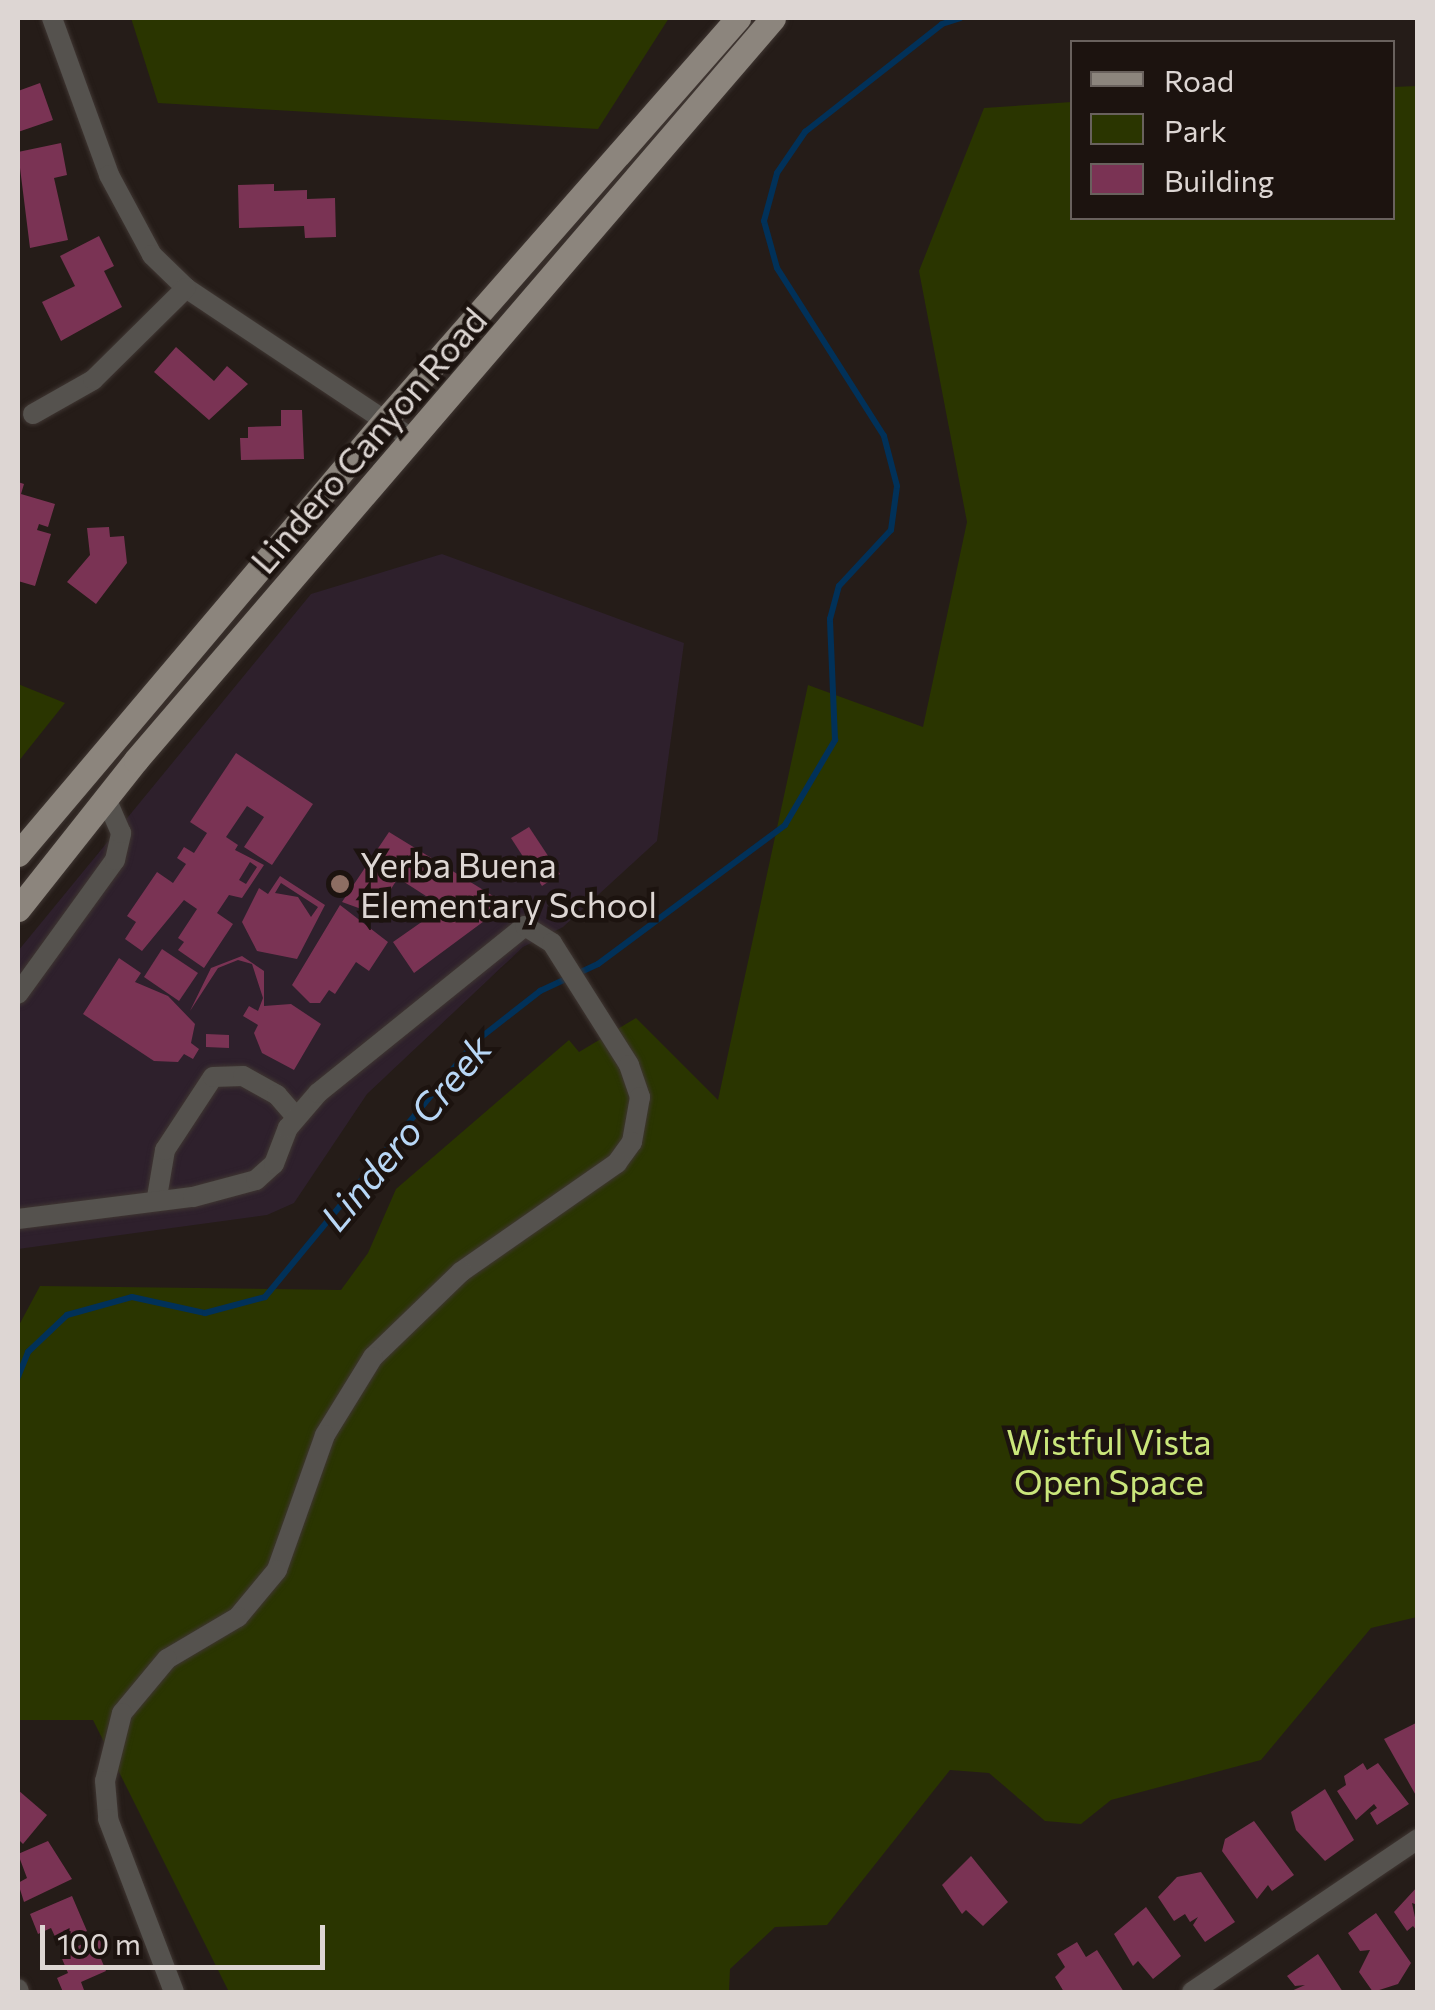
<!DOCTYPE html>
<style>
body{margin:0}
#map{position:relative;width:1435px;height:2010px;overflow:hidden;background:#251c18;font-family:Commissioner,sans-serif}
div>[style]{position:absolute}
.education>*{inset:0;background:#2e202c}
.green>*{inset:0;background:#2a3500}
.stream>*{height:6px;margin:-3px;padding:0 3px;transform-origin:3px;border-radius:3px;background:#013159}
.building>*{inset:0;background:#7a3354}
.roads{filter:drop-shadow(0 0 2px #3f3632) drop-shadow(0 0 2px #3f3632)}
.minor>*{height:20px;margin:-10px;padding:0 10px;transform-origin:10px;border-radius:10px;background:#55524e}
.major>*{height:25px;margin:-12.5px;padding:0 12.5px;transform-origin:12.5px;border-radius:12.5px;background:#8c857d}
.dots>*{width:28px;height:28px;translate:-50% -50%;box-sizing:border-box;border:5px solid #1c130f;border-radius:50%}
span{translate:-50% -50%;white-space:nowrap;text-align:center;line-height:1.15;-webkit-text-stroke:9px #1c130f;paint-order:stroke}
.street-label{font-size:35px;color:#ddd6d3}
.poi-label{font-size:35px;color:#ddd6d3}
.left{translate:0 -50%;text-align:left}
.park-label{font-size:35px;color:#cae67b}
.water-label{font-size:38px;color:#b8d7f6;font-style:italic}
.frame{position:absolute;inset:0;border:20px solid #ddd6d3;pointer-events:none}
.legend{position:absolute;left:1070px;top:40px;width:325px;height:180px;box-sizing:border-box;background:#1c130f;border:2px solid #69615d;margin:0;padding:12px 18px;list-style:none;font-size:30px;color:#ddd6d3}
.legend li{display:flex;align-items:center;gap:20px;height:50px}
.legend b{width:50px;border:2px solid #69615d}
.scale{position:absolute;left:40px;top:1925px;width:285px;height:45px;box-sizing:border-box;border:5px solid #ddd6d3;border-top:0;padding-left:12px;font-size:30px;line-height:35px;white-space:nowrap;color:#ddd6d3;-webkit-text-stroke:8px #1c130f;paint-order:stroke}
</style>
<div id="map">
<div class="education">
<i style="clip-path:polygon(442px 554px,684px 643px,657px 841px,563px 927px,523px 947px,367px 1094px,294px 1203px,267px 1215px,18px 1249px,18px 951px,311px 594px)"></i>
</div>
<div class="green">
<i style="clip-path:polygon(131px 18px,669px 18px,598px 129px,158px 103px)"></i>
<i style="clip-path:polygon(1417px 86px,1417px 1617px,1371px 1628px,1261px 1760px,1111px 1800px,1081px 1824px,1045px 1821px,989px 1773px,950px 1770px,827px 1925px,775px 1927px,730px 1969px,729px 1992px,229px 1992px,93px 1720px,18px 1720px,18px 1327px,40px 1286px,341px 1290px,368px 1253px,396px 1189px,569px 1040px,579px 1052px,636px 1018px,718px 1100px,808px 685px,923px 727px,967px 522px,919px 271px,984px 108px,1072px 102px,1072px 218px,1392px 218px,1393px 87px)"></i>
<i style="clip-path:polygon(18px 684px,65px 703px,18px 762px)"></i>
</div>
<div class="stream">
<i style="left:18px;top:1377px;width:27px;rotate:-68deg"></i>
<i style="left:28px;top:1352px;width:54px;rotate:-43.5deg"></i>
<i style="left:67px;top:1315px;width:67px;rotate:-15.5deg"></i>
<i style="left:132px;top:1297px;width:75px;rotate:12.4deg"></i>
<i style="left:205px;top:1313px;width:62px;rotate:-14.9deg"></i>
<i style="left:265px;top:1297px;width:330px;rotate:-50.5deg"></i>
<i style="left:475px;top:1042px;width:83px;rotate:-38.1deg"></i>
<i style="left:540px;top:991px;width:64px;rotate:-25deg"></i>
<i style="left:598px;top:964px;width:233px;rotate:-36.6deg"></i>
<i style="left:785px;top:825px;width:99px;rotate:-59.5deg"></i>
<i style="left:835px;top:740px;width:121px;rotate:-92.4deg"></i>
<i style="left:830px;top:619px;width:34px;rotate:-75deg"></i>
<i style="left:839px;top:586px;width:76px;rotate:-47.1deg"></i>
<i style="left:891px;top:530px;width:44px;rotate:-82.2deg"></i>
<i style="left:897px;top:486px;width:52px;rotate:-104.6deg"></i>
<i style="left:884px;top:436px;width:199px;rotate:-122.5deg"></i>
<i style="left:777px;top:268px;width:49px;rotate:-105.5deg"></i>
<i style="left:764px;top:221px;width:50px;rotate:-74.8deg"></i>
<i style="left:777px;top:173px;width:50px;rotate:-55.7deg"></i>
<i style="left:805px;top:132px;width:174px;rotate:-38.2deg"></i>
<i style="left:942px;top:24px;width:19px;rotate:-18deg"></i>
</div>
<div class="building">
<i style="clip-path:polygon(40px 83px,53px 120px,18px 132px,18px 91px)"></i>
<i style="clip-path:polygon(61px 143px,67px 175px,54px 178px,68px 240px,30px 248px,18px 152px)"></i>
<i style="clip-path:polygon(274px 184px,274px 191px,307px 190px,307px 199px,335px 198px,336px 237px,305px 238px,304px 226px,239px 228px,238px 185px)"></i>
<i style="clip-path:polygon(99px 236px,114px 266px,104px 271px,122px 307px,61px 341px,42px 302px,75px 286px,60px 256px)"></i>
<i style="clip-path:polygon(176px 347px,214px 381px,227px 366px,248px 384px,209px 420px,154px 372px)"></i>
<i style="clip-path:polygon(281px 410px,302px 410px,304px 459px,241px 460px,240px 438px,248px 438px,248px 427px,281px 426px)"></i>
<i style="clip-path:polygon(18px 482px,24px 484px,21px 494px,55px 504px,48px 527px,39px 524px,37px 530px,51px 534px,35px 586px,18px 581px)"></i>
<i style="clip-path:polygon(109px 527px,110px 537px,124px 536px,127px 563px,96px 604px,67px 582px,90px 555px,87px 528px)"></i>
<i style="clip-path:polygon(evenodd,236px 753px,313px 804px,272px 865px,244px 847px,264px 817px,247px 806px,226px 837px,238px 845px,235px 850px,264px 865px,242px 898px,229px 895px,217px 913px,233px 924px,204px 968px,178px 950px,184px 942px,178px 938px,197px 909px,184px 900px,142px 951px,125px 939px,136px 922px,127px 916px,157px 872px,173px 883px,186px 864px,177px 858px,184px 847px,194px 853px,207px 833px,190px 822px,236px 753px,250px 862px,257px 867px,246px 884px,239px 880px,250px 862px)"></i>
<i style="clip-path:polygon(529px 827px,560px 874px,542px 886px,511px 838px)"></i>
<i style="clip-path:polygon(389px 832px,498px 899px,499px 910px,414px 973px,393px 942px,443px 907px,398px 878px,375px 914px,342px 902px)"></i>
<i style="clip-path:polygon(evenodd,280px 876px,325px 905px,297px 959px,257px 951px,242px 922px,259px 888px,268px 894px,280px 876px,281px 883px,318px 907px,311px 917px,298px 897px,275px 893px,281px 883px)"></i>
<i style="clip-path:polygon(340px 905px,388px 942px,369px 971px,356px 962px,335px 994px,329px 990px,320px 1003px,310px 1003px,292px 985px)"></i>
<i style="clip-path:polygon(162px 949px,198px 973px,179px 1001px,144px 977px)"></i>
<i style="clip-path:polygon(242px 956px,264px 971px,264px 1006px,291px 1004px,321px 1024px,294px 1070px,262px 1053px,254px 1033px,258px 1025px,243px 1016px,249px 1006px,258px 1011px,263px 998px,252px 964px,238px 960px,218px 968px,190px 1011px,211px 968px)"></i>
<i style="clip-path:polygon(119px 958px,141px 973px,135px 982px,168px 996px,195px 1024px,191px 1043px,199px 1049px,193px 1059px,184px 1054px,178px 1062px,154px 1061px,83px 1014px)"></i>
<i style="clip-path:polygon(206px 1034px,229px 1035px,229px 1048px,206px 1047px)"></i>
<i style="clip-path:polygon(1418px 1722px,1418px 1799px,1384px 1739px)"></i>
<i style="clip-path:polygon(1363px 1763px,1367px 1770px,1378px 1763px,1409px 1804px,1377px 1825px,1370px 1813px,1377px 1808px,1374px 1804px,1356px 1820px,1337px 1791px,1346px 1785px,1344px 1776px)"></i>
<i style="clip-path:polygon(1325px 1789px,1354px 1840px,1325px 1861px,1296px 1830px,1291px 1812px)"></i>
<i style="clip-path:polygon(18px 1790px,47px 1815px,23px 1844px,18px 1839px)"></i>
<i style="clip-path:polygon(1254px 1821px,1294px 1875px,1272px 1891px,1268px 1885px,1257px 1899px,1222px 1851px,1225px 1839px)"></i>
<i style="clip-path:polygon(48px 1841px,72px 1879px,24px 1902px,18px 1883px,27px 1878px,18px 1854px)"></i>
<i style="clip-path:polygon(971px 1856px,1008px 1902px,983px 1926px,966px 1910px,962px 1914px,942px 1885px)"></i>
<i style="clip-path:polygon(1201px 1872px,1235px 1922px,1205px 1942px,1193px 1925px,1198px 1917px,1190px 1922px,1185px 1914px,1174px 1921px,1158px 1897px,1177px 1877px)"></i>
<i style="clip-path:polygon(1418px 1886px,1418px 1905px,1412px 1903px,1418px 1932px,1413px 1926px,1407px 1931px,1394px 1912px)"></i>
<i style="clip-path:polygon(72px 1896px,87px 1931px,58px 1943px,51px 1928px,38px 1934px,30px 1914px)"></i>
<i style="clip-path:polygon(1146px 1907px,1181px 1956px,1153px 1979px,1138px 1961px,1133px 1966px,1114px 1934px)"></i>
<i style="clip-path:polygon(1376px 1913px,1411px 1963px,1398px 1984px,1373px 1992px,1359px 1972px,1370px 1950px,1360px 1951px,1348px 1933px)"></i>
<i style="clip-path:polygon(103px 1935px,109px 1950px,99px 1954px,106px 1971px,81px 1982px,84px 1990px,63px 1992px,57px 1978px,68px 1973px,60px 1954px)"></i>
<i style="clip-path:polygon(1077px 1942px,1086px 1957px,1097px 1950px,1124px 1992px,1064px 1992px,1055px 1977px,1065px 1967px,1057px 1954px)"></i>
<i style="clip-path:polygon(1318px 1954px,1343px 1992px,1289px 1992px,1305px 1985px,1295px 1986px,1287px 1976px)"></i>
</div>
<div class="roads">
<div class="minor">
<i style="left:52px;top:18px;width:167px;rotate:70deg"></i>
<i style="left:109px;top:175px;width:91px;rotate:61.7deg"></i>
<i style="left:152px;top:255px;width:47px;rotate:44.1deg"></i>
<i style="left:186px;top:288px;width:274px;rotate:33.7deg"></i>
<i style="left:33px;top:414px;width:69px;rotate:-29.5deg"></i>
<i style="left:93px;top:380px;width:131px;rotate:-44.7deg"></i>
<i style="left:18px;top:994px;width:165px;rotate:-54.1deg"></i>
<i style="left:115px;top:860px;width:28px;rotate:-77deg"></i>
<i style="left:121px;top:833px;width:40px;rotate:-113.4deg"></i>
<i style="left:157px;top:1197px;width:48px;rotate:-80.3deg"></i>
<i style="left:165px;top:1150px;width:87px;rotate:-56.7deg"></i>
<i style="left:213px;top:1077px;width:30px;rotate:-2deg"></i>
<i style="left:243px;top:1076px;width:39px;rotate:29deg"></i>
<i style="left:277px;top:1095px;width:28px;rotate:49deg"></i>
<i style="left:18px;top:1219px;width:176px;rotate:-7.2deg"></i>
<i style="left:193px;top:1197px;width:65px;rotate:-15.1deg"></i>
<i style="left:256px;top:1180px;width:24px;rotate:-42deg"></i>
<i style="left:274px;top:1164px;width:39px;rotate:-69deg"></i>
<i style="left:288px;top:1128px;width:46px;rotate:-49.4deg"></i>
<i style="left:318px;top:1093px;width:266px;rotate:-38.9deg"></i>
<i style="left:525px;top:926px;width:32px;rotate:32deg"></i>
<i style="left:552px;top:943px;width:144px;rotate:57.7deg"></i>
<i style="left:629px;top:1065px;width:34px;rotate:71deg"></i>
<i style="left:640px;top:1097px;width:46px;rotate:100.1deg"></i>
<i style="left:632px;top:1142px;width:26px;rotate:126deg"></i>
<i style="left:617px;top:1163px;width:190px;rotate:145.1deg"></i>
<i style="left:461px;top:1272px;width:122px;rotate:136deg"></i>
<i style="left:373px;top:1357px;width:92px;rotate:121.6deg"></i>
<i style="left:325px;top:1435px;width:143px;rotate:109.6deg"></i>
<i style="left:277px;top:1570px;width:61px;rotate:129.7deg"></i>
<i style="left:238px;top:1617px;width:82px;rotate:149.4deg"></i>
<i style="left:167px;top:1659px;width:70px;rotate:129.8deg"></i>
<i style="left:122px;top:1713px;width:70px;rotate:104deg"></i>
<i style="left:105px;top:1781px;width:38px;rotate:85deg"></i>
<i style="left:108px;top:1819px;width:185px;rotate:69.1deg"></i>
<i style="left:18px;top:1989px;width:3px;rotate:72deg"></i>
<i style="left:1192px;top:1992px;width:273px;rotate:-34.1deg"></i>
</div>
<div class="major">
<i style="left:18px;top:854px;width:570px;rotate:-49.77deg"></i>
<i style="left:386px;top:419px;width:534px;rotate:-48.72deg"></i>
<i style="left:18px;top:909px;width:190px;rotate:-51.6deg"></i>
<i style="left:136px;top:760px;width:978px;rotate:-49.35deg"></i>
</div>
</div>
<div class="dots">
<i style="left:340px;top:884px;background:#8d6e63"></i>
</div>
<div class="street-label">
<span style="left:368px;top:440px;rotate:-49deg">Lindero Canyon Road</span>
</div>
<div class="poi-label">
<span class="left" style="left:360px;top:884px">Yerba Buena<br>Elementary School</span>
</div>
<div class="park-label">
<span style="left:1109px;top:1461px">Wistful Vista<br>Open Space</span>
</div>
<div class="water-label">
<span style="left:405px;top:1132px;rotate:-50deg">Lindero Creek</span>
</div>
<div class="frame"></div>
<ul class="legend">
<li><b style="height:12px;background:#8c857d"></b>Road</li>
<li><b style="height:28px;background:#2a3500"></b>Park</li>
<li><b style="height:28px;background:#7a3354"></b>Building</li>
</ul>
<div class="scale">100 m</div>
</div>
